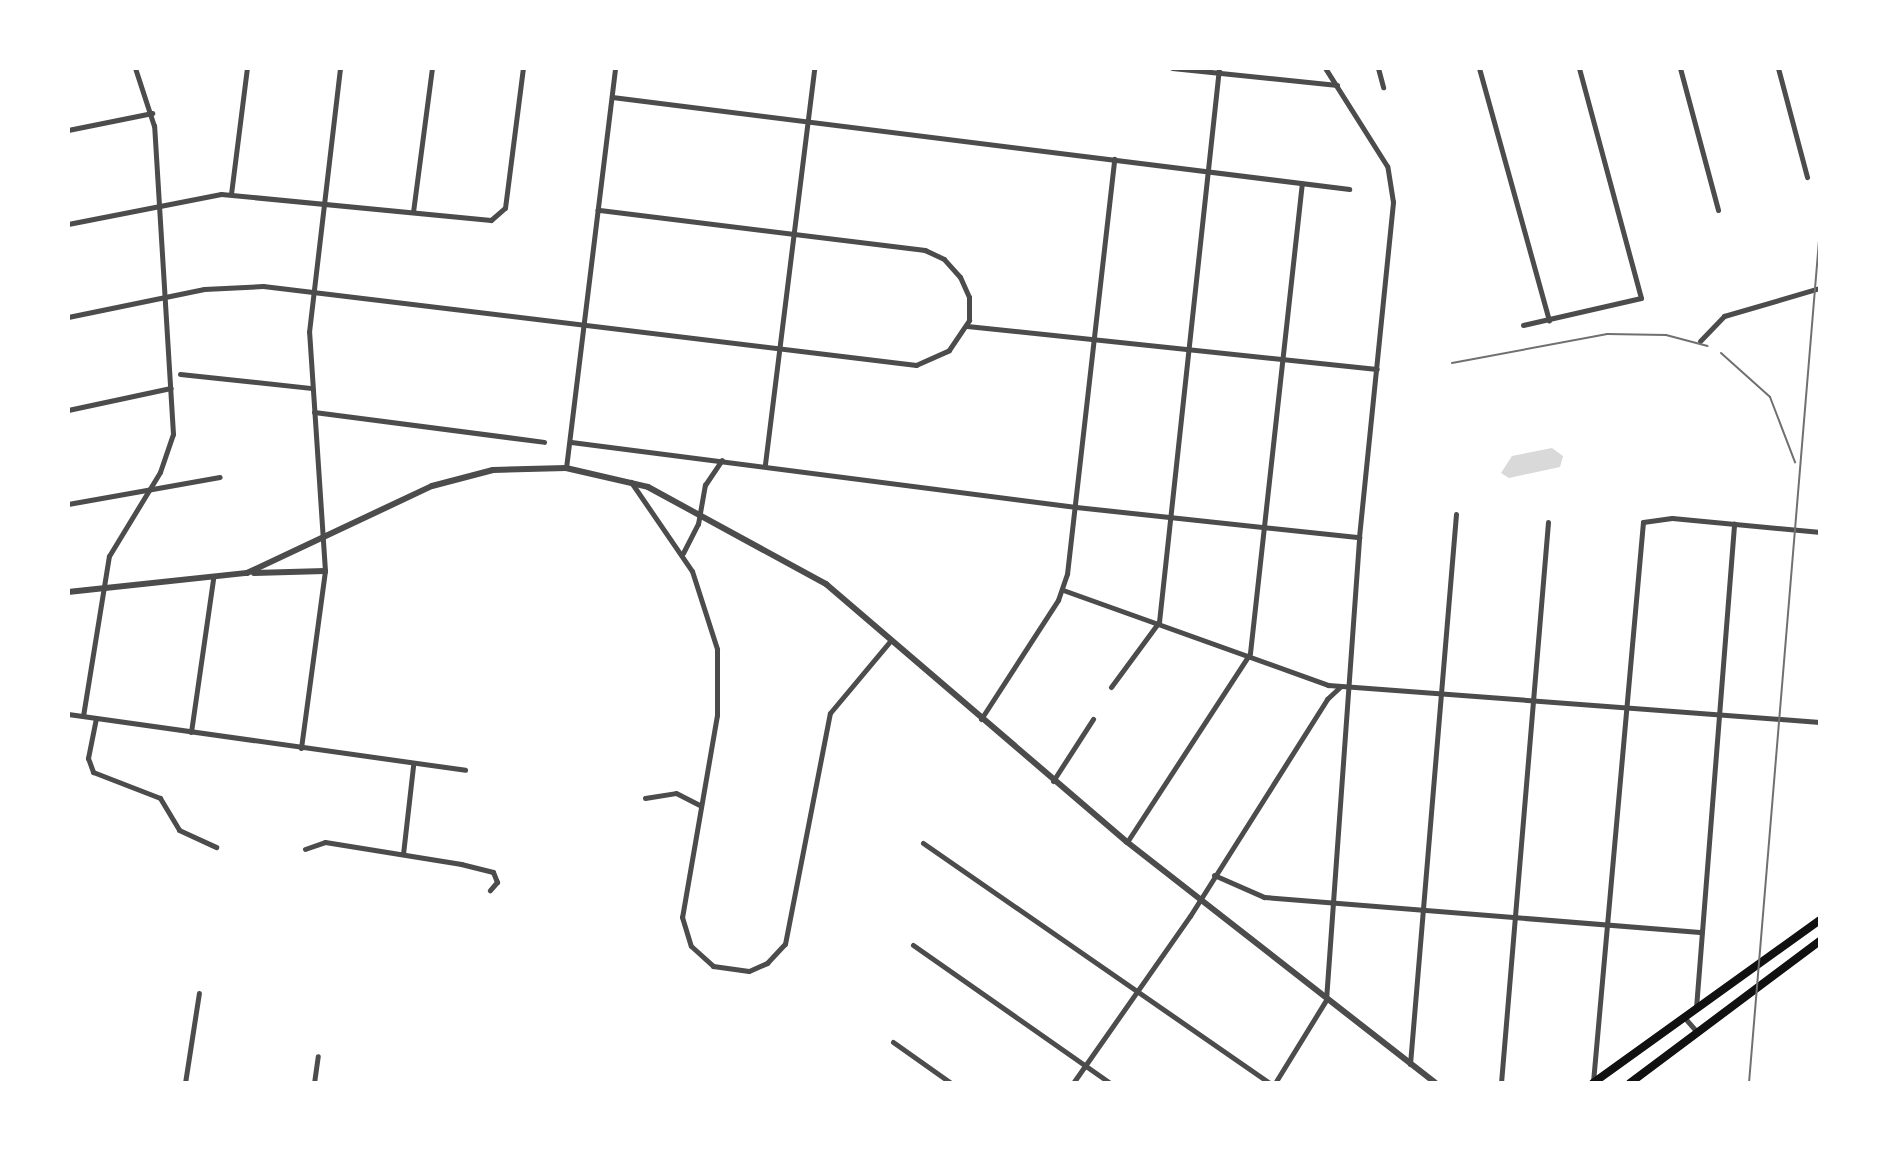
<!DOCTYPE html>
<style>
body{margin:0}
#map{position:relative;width:1888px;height:1151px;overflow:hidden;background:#fff;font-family:Raleway,sans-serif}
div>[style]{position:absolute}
.water>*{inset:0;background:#d9d9d9}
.minor>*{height:5px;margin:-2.5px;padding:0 2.5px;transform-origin:2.5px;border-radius:2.5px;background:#4c4c4c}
.tertiary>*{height:6px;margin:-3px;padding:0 3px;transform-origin:3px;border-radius:3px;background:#4c4c4c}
.primary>*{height:8px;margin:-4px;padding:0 4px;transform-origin:4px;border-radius:4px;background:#111}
.rail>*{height:2px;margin:-1px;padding:0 1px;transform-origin:1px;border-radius:1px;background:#707070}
span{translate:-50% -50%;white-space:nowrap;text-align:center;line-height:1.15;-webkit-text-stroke:6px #fff;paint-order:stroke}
.frame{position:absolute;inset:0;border:70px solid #fff;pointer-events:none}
</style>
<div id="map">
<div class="water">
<i style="clip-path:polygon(1552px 448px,1563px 456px,1560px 467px,1509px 478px,1501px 473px,1512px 456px)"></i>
</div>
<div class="minor">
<i style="left:1172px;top:68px;width:166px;rotate:5.9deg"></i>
<i style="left:1378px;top:68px;width:20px;rotate:75deg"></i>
<i style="left:1479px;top:68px;width:262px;rotate:74.5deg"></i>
<i style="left:1680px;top:68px;width:147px;rotate:75deg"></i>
<i style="left:1778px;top:68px;width:113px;rotate:75.1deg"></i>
<i style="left:612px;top:97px;width:743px;rotate:7.12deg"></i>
<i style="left:68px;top:130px;width:86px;rotate:-11.4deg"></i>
<i style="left:231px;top:194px;width:127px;rotate:-82.8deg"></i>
<i style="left:413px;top:212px;width:145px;rotate:-82.5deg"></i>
<i style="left:68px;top:224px;width:156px;rotate:-11.1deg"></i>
<i style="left:221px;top:194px;width:271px;rotate:5.5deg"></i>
<i style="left:491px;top:220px;width:18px;rotate:-41deg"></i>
<i style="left:505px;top:208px;width:141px;rotate:-82.7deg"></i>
<i style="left:68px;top:317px;width:139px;rotate:-11.6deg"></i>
<i style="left:204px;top:289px;width:59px;rotate:-2.9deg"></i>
<i style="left:263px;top:286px;width:658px;rotate:6.9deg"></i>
<i style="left:916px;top:365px;width:36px;rotate:-24deg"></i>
<i style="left:949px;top:350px;width:36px;rotate:-56deg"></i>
<i style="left:969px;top:320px;width:23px;rotate:-90deg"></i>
<i style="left:969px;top:297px;width:22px;rotate:-114deg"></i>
<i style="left:960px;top:277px;width:24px;rotate:-132deg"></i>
<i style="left:944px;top:259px;width:21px;rotate:-155deg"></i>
<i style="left:925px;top:250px;width:330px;rotate:-173deg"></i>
<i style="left:1523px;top:325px;width:121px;rotate:-12.9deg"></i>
<i style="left:1641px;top:298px;width:238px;rotate:-105.1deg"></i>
<i style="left:967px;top:326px;width:412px;rotate:6deg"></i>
<i style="left:1700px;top:341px;width:35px;rotate:-46deg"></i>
<i style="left:1724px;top:316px;width:100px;rotate:-16.3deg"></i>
<i style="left:180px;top:374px;width:133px;rotate:6.1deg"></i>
<i style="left:68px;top:410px;width:105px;rotate:-12.1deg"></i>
<i style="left:314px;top:412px;width:232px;rotate:7.4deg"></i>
<i style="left:571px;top:442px;width:509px;rotate:7.33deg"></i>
<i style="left:1076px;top:507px;width:285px;rotate:6.1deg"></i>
<i style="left:765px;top:464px;width:399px;rotate:-82.9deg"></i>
<i style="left:566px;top:468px;width:403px;rotate:-83deg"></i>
<i style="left:631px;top:482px;width:108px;rotate:55.6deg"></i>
<i style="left:692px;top:571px;width:82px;rotate:72.2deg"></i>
<i style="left:717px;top:649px;width:66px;rotate:90deg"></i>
<i style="left:717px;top:715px;width:205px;rotate:99.8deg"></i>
<i style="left:682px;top:917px;width:30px;rotate:73deg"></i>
<i style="left:691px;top:946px;width:30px;rotate:42deg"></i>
<i style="left:713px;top:966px;width:36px;rotate:8deg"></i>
<i style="left:749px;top:971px;width:20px;rotate:-24deg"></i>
<i style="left:767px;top:963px;width:26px;rotate:-47deg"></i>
<i style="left:785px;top:944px;width:235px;rotate:-79deg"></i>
<i style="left:830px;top:713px;width:95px;rotate:-50.1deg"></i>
<i style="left:68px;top:504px;width:154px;rotate:-10.1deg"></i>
<i style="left:683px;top:553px;width:33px;rotate:-63deg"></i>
<i style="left:698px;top:524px;width:40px;rotate:-80deg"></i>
<i style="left:705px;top:485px;width:30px;rotate:-56deg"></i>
<i style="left:1063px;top:590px;width:282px;rotate:19.7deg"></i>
<i style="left:1328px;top:685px;width:493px;rotate:4.3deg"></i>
<i style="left:1111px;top:687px;width:81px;rotate:-53.6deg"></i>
<i style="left:1159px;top:622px;width:557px;rotate:-83.82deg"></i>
<i style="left:68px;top:714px;width:401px;rotate:8deg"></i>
<i style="left:83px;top:716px;width:162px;rotate:-80.8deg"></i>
<i style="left:109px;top:556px;width:98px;rotate:-58.7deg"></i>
<i style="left:160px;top:472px;width:40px;rotate:-71.1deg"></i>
<i style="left:173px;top:434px;width:309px;rotate:-93.5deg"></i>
<i style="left:154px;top:126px;width:61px;rotate:-108.1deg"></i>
<i style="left:96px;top:718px;width:41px;rotate:101.3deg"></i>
<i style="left:88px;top:758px;width:15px;rotate:70deg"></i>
<i style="left:93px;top:772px;width:72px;rotate:21.2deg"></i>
<i style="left:160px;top:798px;width:37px;rotate:59deg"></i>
<i style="left:179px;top:830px;width:41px;rotate:24.7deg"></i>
<i style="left:981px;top:719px;width:142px;rotate:-57.1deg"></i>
<i style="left:1058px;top:600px;width:28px;rotate:-71deg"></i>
<i style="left:1067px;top:574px;width:418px;rotate:-83.5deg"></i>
<i style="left:191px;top:732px;width:155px;rotate:-81.8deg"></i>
<i style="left:301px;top:748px;width:179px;rotate:-82.3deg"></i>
<i style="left:325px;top:571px;width:240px;rotate:-93.8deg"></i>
<i style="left:309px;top:332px;width:266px;rotate:-83.3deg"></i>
<i style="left:1053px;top:781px;width:74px;rotate:-57.2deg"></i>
<i style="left:645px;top:798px;width:31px;rotate:-9deg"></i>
<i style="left:676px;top:793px;width:28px;rotate:27deg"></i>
<i style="left:1127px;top:842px;width:225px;rotate:-56.9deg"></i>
<i style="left:1250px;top:653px;width:472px;rotate:-83.7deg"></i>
<i style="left:923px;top:843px;width:422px;rotate:34.7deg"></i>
<i style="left:305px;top:849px;width:21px;rotate:-19deg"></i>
<i style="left:325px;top:842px;width:138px;rotate:9.2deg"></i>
<i style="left:461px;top:864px;width:33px;rotate:14deg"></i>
<i style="left:493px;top:872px;width:11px;rotate:68deg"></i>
<i style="left:497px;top:882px;width:11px;rotate:131deg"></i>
<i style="left:403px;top:854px;width:89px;rotate:-83.5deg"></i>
<i style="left:1214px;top:875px;width:55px;rotate:23.7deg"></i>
<i style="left:1264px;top:897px;width:437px;rotate:4.6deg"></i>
<i style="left:913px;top:945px;width:241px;rotate:35deg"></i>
<i style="left:1696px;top:1008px;width:486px;rotate:-85.5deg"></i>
<i style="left:1684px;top:1017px;width:21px;rotate:49deg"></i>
<i style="left:893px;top:1042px;width:71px;rotate:35.3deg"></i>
<i style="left:1410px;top:1064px;width:552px;rotate:-85.22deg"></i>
<i style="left:1593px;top:1082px;width:562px;rotate:-84.9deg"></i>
<i style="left:1643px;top:522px;width:29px;rotate:-8deg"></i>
<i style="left:1672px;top:518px;width:149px;rotate:5.4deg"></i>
<i style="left:185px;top:1083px;width:91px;rotate:-81.2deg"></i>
<i style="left:314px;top:1083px;width:27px;rotate:-82deg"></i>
<i style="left:1073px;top:1083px;width:204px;rotate:-55deg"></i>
<i style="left:1190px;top:916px;width:257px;rotate:-57.7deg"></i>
<i style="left:1327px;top:699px;width:18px;rotate:-43deg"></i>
<i style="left:1275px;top:1083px;width:97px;rotate:-58.4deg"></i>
<i style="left:1326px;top:1000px;width:464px;rotate:-85.9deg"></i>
<i style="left:1359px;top:537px;width:337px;rotate:-84.2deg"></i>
<i style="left:1393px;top:202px;width:36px;rotate:-99deg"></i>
<i style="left:1387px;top:166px;width:116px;rotate:-122.3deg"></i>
<i style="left:1501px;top:1083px;width:563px;rotate:-85.21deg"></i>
</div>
<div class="tertiary">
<i style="left:254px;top:573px;width:71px;rotate:-1.6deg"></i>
<i style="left:68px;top:592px;width:180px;rotate:-6.1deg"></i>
<i style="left:247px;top:573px;width:204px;rotate:-25.2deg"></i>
<i style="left:432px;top:486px;width:63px;rotate:-14.7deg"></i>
<i style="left:493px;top:470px;width:73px;rotate:-1.6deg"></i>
<i style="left:566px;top:468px;width:84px;rotate:13deg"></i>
<i style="left:648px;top:487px;width:203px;rotate:28.6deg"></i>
<i style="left:826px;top:584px;width:396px;rotate:40.6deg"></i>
<i style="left:1127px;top:842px;width:391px;rotate:38deg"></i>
</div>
<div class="primary">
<i style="left:1593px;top:1083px;width:279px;rotate:-35.7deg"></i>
<i style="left:1630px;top:1083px;width:237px;rotate:-36.8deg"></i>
</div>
<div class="rail">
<i style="left:1721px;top:353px;width:66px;rotate:41.9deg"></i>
<i style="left:1770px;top:397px;width:70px;rotate:69deg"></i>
<i style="left:1452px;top:363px;width:158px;rotate:-10.6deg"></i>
<i style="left:1607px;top:334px;width:59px;rotate:1deg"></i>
<i style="left:1666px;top:335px;width:43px;rotate:14.7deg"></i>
<i style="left:1749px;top:1083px;width:857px;rotate:-85.25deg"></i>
</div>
<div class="frame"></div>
</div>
